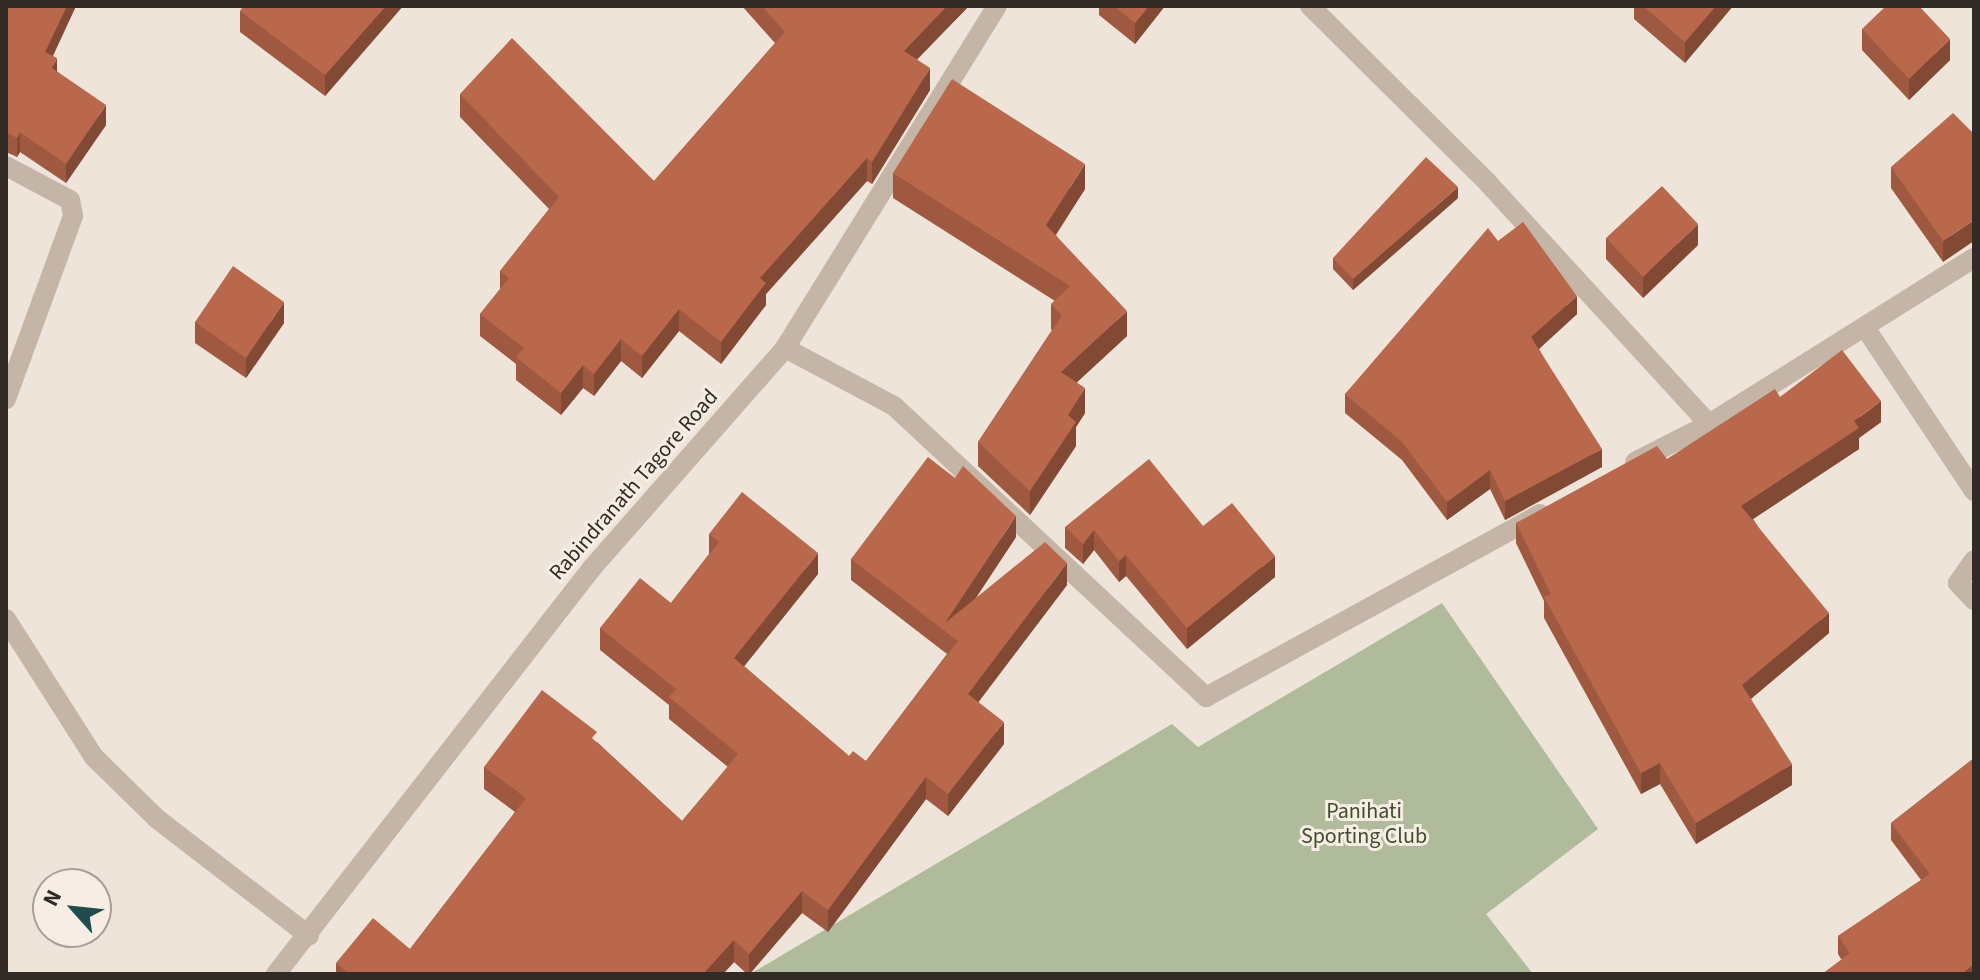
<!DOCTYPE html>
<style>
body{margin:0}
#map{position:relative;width:1980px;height:980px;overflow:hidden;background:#eee4d9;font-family:"Source Sans 3",sans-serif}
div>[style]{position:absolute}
.green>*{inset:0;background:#b0bb9b}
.street>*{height:20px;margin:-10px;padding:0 10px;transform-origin:10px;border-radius:10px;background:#c5b5a6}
.wall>*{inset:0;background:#9f5941}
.shaded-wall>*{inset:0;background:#824935}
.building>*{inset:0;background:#b9684c}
span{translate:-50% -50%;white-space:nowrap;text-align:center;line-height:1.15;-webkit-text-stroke:6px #f6eee4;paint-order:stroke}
.street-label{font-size:22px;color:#322a26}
.park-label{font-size:22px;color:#414d2d}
.frame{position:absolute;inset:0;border:8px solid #322a26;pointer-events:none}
.north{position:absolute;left:32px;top:868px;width:80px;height:80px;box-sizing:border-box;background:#f6eee4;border:2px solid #a8a098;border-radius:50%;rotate:297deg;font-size:22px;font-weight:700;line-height:32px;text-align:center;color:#322a26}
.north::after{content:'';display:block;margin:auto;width:28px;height:36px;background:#204b4f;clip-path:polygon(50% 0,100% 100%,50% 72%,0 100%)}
</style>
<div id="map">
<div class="green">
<i style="clip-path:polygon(1442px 603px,1598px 829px,1486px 914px,1533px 974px,750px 974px,1172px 724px,1198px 747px)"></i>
</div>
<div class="street">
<i style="left:1310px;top:6px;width:251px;rotate:44.8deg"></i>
<i style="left:1488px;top:183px;width:327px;rotate:47.5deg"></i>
<i style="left:6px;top:166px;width:72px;rotate:28deg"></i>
<i style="left:70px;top:200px;width:16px;rotate:79deg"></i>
<i style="left:73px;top:216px;width:195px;rotate:110.1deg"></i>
<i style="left:1866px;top:329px;width:195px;rotate:56.3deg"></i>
<i style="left:785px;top:348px;width:123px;rotate:28deg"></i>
<i style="left:894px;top:406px;width:427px;rotate:43deg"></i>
<i style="left:1206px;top:697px;width:381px;rotate:-28.7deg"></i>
<i style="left:1635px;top:462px;width:83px;rotate:-27.2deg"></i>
<i style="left:1709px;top:424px;width:313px;rotate:-32.1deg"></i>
<i style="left:1974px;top:560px;width:28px;rotate:125deg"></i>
<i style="left:1958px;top:583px;width:23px;rotate:47deg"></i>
<i style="left:6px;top:619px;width:164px;rotate:57.5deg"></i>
<i style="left:94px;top:757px;width:87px;rotate:44.5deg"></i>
<i style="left:156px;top:818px;width:193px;rotate:37.6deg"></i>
<i style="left:276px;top:974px;width:514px;rotate:-52.11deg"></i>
<i style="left:592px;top:568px;width:293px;rotate:-48.7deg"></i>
<i style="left:785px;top:348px;width:402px;rotate:-58.2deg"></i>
</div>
<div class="wall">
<i style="clip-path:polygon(6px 6px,76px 6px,53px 56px,57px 71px,106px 125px,66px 183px,20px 152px,17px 157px,6px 152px)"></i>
<i style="clip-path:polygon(403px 6px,325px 96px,240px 32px,240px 11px)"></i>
<i style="clip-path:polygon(742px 6px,969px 6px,917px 59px,930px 90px,872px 184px,867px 181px,766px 294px,766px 305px,721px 364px,679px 331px,642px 378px,621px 361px,594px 396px,583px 388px,561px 415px,516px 380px,516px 364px,480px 336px,480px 314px,500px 289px,500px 271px,549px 209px,460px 117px,460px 94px,654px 181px,775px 43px)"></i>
<i style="clip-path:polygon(1099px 6px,1165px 6px,1135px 44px,1099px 15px)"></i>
<i style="clip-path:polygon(1634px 6px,1733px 6px,1685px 63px,1634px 19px)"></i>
<i style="clip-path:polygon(1862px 29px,1950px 60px,1909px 100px,1862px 50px)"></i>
<i style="clip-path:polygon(1974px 134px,1943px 262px,1891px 188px,1891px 167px)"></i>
<i style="clip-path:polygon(893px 173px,1085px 189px,1056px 235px,1127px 336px,1077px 382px,1085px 413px,1076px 427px,1076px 446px,1030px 515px,978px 466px,978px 442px,1052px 330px,1051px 329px,1051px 304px,1055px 301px,893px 198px)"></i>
<i style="clip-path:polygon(1458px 198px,1353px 290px,1333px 269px,1333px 258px)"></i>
<i style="clip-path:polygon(1606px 238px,1698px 245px,1643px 298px,1606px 259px)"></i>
<i style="clip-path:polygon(1498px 241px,1577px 314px,1539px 349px,1602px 467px,1505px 520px,1490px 489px,1447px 520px,1402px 460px,1345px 413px,1345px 394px)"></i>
<i style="clip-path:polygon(195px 322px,284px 323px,246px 378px,195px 343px)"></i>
<i style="clip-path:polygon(1780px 397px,1881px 422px,1859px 438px,1859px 449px,1753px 519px,1829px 633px,1751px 699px,1792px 785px,1696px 844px,1660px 784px,1641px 794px,1544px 618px,1544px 601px,1516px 543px,1516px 523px,1667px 459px)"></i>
<i style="clip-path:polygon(1203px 526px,1275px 577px,1187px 649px,1126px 576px,1119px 582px,1094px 550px,1083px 564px,1065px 548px,1065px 527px)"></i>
<i style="clip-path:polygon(709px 534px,818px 574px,744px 666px,849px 756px,866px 761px,947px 654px,851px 580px,851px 559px,1016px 537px,976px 598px,1067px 585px,978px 702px,1004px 744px,948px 816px,926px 799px,828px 932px,802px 913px,750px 974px,747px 974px,734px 962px,723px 974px,336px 974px,336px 963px,410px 949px,515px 812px,484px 789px,484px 767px,597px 742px,682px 821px,728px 767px,669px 719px,669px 705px,600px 650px,600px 628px,671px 603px,709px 554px)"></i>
<i style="clip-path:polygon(1974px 758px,1974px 974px,1841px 959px,1838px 954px,1838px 936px,1921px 880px,1891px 840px,1891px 823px)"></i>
</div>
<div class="shaded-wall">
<i style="clip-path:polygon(67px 6px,76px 6px,45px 72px,45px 52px)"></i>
<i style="clip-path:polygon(386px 6px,403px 6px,325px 96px,325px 75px)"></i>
<i style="clip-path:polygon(947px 6px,969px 6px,904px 73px,904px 51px)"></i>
<i style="clip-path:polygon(1149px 6px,1165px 6px,1135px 44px,1135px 23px)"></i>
<i style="clip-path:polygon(1716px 6px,1733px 6px,1685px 63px,1685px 42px)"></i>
<i style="clip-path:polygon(1950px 39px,1950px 60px,1909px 100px,1909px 79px)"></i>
<i style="clip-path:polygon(57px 58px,57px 78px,52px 68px)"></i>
<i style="clip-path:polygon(930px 68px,930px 90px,872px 184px,872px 162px)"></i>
<i style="clip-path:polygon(106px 105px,106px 125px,66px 183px,66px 164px)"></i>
<i style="clip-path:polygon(20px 132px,20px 152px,17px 157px,17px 138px)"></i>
<i style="clip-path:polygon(867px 158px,867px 181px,766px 294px,766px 305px,721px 364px,721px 342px,760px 278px)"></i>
<i style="clip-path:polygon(1085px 164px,1085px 189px,1046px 249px,1046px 225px)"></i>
<i style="clip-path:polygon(1458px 187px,1458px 198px,1353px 290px,1353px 279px)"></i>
<i style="clip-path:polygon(1974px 220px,1974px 241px,1943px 262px,1943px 241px)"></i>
<i style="clip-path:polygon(1698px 224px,1698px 245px,1643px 298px,1643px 277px)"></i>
<i style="clip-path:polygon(1577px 296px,1577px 314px,1531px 356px,1531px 337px)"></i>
<i style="clip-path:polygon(284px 302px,284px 323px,246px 378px,246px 358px)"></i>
<i style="clip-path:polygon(679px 309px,679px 331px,642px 378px,642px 356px)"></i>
<i style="clip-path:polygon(1127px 311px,1127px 336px,1061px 397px,1061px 372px)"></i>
<i style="clip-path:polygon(621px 339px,621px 361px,594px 396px,594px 374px)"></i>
<i style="clip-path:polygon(583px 365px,583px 388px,561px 415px,561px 393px)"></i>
<i style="clip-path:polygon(1085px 388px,1085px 413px,1076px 427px,1076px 446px,1030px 515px,1030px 491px,1068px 415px)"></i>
<i style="clip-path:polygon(1881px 401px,1881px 422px,1859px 438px,1859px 449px,1741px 527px,1741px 506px)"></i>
<i style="clip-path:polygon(1602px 449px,1602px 467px,1505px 520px,1505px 501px)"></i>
<i style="clip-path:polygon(1490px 470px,1490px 489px,1447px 520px,1447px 502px)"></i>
<i style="clip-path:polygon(1016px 516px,1016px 537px,951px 635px,945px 623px)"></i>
<i style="clip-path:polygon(1094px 530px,1094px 550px,1083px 564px,1083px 544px)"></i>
<i style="clip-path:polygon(818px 553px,818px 574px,734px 679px,734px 658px)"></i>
<i style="clip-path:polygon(1126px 555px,1126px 576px,1119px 582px,1119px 561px)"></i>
<i style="clip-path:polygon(1275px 556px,1275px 577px,1187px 649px,1187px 628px)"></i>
<i style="clip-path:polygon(1067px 563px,1067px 585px,968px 716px,968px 694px)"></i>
<i style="clip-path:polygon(1829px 613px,1829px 633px,1742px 706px,1742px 685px)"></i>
<i style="clip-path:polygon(1004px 722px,1004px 744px,948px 816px,948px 794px)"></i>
<i style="clip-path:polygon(1660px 763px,1660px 784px,1641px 794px,1641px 773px)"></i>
<i style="clip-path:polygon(1792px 764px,1792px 785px,1696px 844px,1696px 823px)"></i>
<i style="clip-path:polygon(926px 777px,926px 799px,828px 932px,828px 910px)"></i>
<i style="clip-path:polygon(802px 891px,802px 913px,749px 974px,749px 954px)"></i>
<i style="clip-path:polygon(734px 940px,734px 962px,723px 974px,703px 974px)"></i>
<i style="clip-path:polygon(1974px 964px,1974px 974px,1962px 974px)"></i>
</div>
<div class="building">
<i style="clip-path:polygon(6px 6px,67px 6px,45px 52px,57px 58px,52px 68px,106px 105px,66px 164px,20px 132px,17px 138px,6px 132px)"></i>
<i style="clip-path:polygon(243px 6px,386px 6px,325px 75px,240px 11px)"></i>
<i style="clip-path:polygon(762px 6px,947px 6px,904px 51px,930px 68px,872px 162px,867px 158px,760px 278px,766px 283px,721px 342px,679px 309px,642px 356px,621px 339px,594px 374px,583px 365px,561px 393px,516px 357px,524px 348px,480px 314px,509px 278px,500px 271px,559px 197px,460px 94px,512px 38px,654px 181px,785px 32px)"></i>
<i style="clip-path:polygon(1114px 6px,1149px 6px,1135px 23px)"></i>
<i style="clip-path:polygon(1643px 6px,1716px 6px,1685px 42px)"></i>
<i style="clip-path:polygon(1886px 6px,1919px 6px,1950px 39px,1909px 79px,1862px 29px)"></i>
<i style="clip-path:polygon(952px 79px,1085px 164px,1046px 225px,1127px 311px,1061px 372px,1085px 388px,1068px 415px,1076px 422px,1030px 491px,978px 442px,1062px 316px,1051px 304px,1070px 286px,893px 173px)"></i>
<i style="clip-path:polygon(1953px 113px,1974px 134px,1974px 220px,1943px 241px,1891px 167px)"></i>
<i style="clip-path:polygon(1426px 157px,1458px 187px,1353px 279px,1333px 258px)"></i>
<i style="clip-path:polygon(1662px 186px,1698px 224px,1643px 277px,1606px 238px)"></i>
<i style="clip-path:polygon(1523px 222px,1577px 296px,1531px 337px,1602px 449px,1505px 501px,1490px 470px,1447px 502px,1402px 442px,1345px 394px,1488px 228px,1498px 241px)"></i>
<i style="clip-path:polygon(233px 266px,284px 302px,246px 358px,195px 322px)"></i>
<i style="clip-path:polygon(1842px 350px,1881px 401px,1854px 421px,1859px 428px,1741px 506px,1829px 613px,1742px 685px,1792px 764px,1696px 823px,1660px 763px,1641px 773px,1544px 597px,1551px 594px,1516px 523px,1657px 446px,1667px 459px,1775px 389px,1780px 397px)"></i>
<i style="clip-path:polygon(928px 457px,955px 478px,963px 466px,1016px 516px,945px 623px,1045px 542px,1067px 563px,968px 694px,1004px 722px,948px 794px,926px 777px,828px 910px,802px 891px,749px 954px,734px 940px,703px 974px,349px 974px,336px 963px,373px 918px,410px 949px,526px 798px,484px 767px,542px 690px,597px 732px,592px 738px,682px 821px,738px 754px,669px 697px,676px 689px,600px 628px,640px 578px,671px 603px,719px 542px,709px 534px,742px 492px,818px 553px,734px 658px,849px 756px,853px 751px,866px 761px,958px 641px,851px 559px)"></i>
<i style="clip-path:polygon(1149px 459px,1203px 526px,1232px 503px,1275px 556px,1187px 628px,1126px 555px,1119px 561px,1094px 530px,1083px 544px,1065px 527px)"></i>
<i style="clip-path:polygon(1974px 758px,1974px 964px,1962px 974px,1822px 974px,1850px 953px,1838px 936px,1930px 874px,1891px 823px)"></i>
</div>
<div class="street-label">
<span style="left:634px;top:485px;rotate:-49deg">Rabindranath Tagore Road</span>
</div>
<div class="park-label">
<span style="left:1364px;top:824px">Panihati<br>Sporting Club</span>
</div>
<div class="frame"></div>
<div class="north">N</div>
</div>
